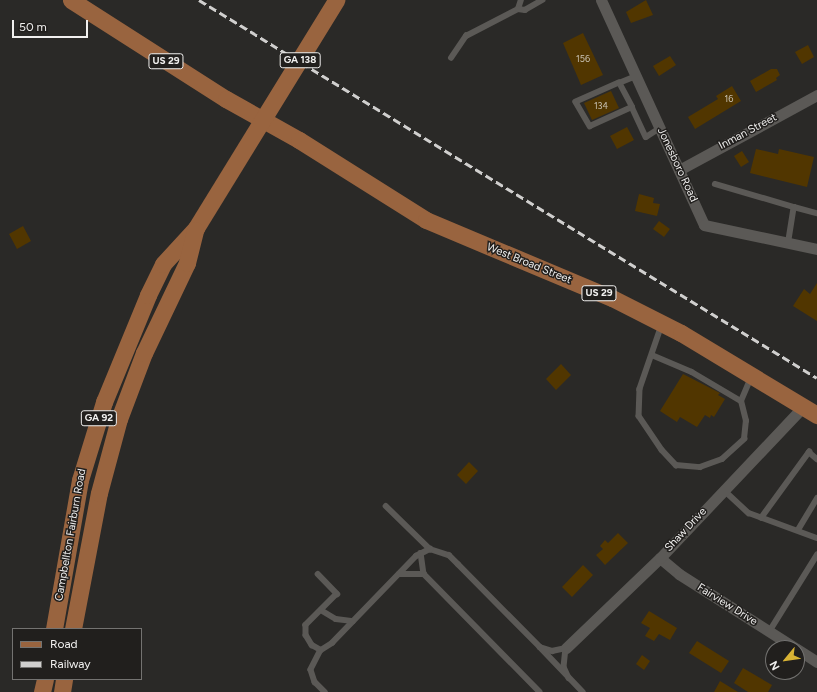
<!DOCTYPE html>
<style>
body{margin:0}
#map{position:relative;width:817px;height:692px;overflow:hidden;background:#2a2927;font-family:Figtree,sans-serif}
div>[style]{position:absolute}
.building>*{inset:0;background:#513600}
.service>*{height:5.5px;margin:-2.75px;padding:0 2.75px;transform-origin:2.75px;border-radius:2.75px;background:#5b5956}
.minor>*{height:11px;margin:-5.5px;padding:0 5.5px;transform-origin:5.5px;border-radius:5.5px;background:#5b5956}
.primary>*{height:17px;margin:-8.5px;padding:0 8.5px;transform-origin:8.5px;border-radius:8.5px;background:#99643f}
.rail>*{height:3px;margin-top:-1.5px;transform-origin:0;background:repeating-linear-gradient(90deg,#d0cfce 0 8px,transparent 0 12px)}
span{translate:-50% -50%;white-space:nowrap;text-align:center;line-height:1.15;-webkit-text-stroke:3px #211f1d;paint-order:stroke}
.number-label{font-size:9px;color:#c9c2b3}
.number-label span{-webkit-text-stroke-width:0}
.shield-label span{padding:1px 3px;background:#211f1d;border:1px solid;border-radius:3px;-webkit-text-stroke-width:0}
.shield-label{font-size:10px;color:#f1f0ef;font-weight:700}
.street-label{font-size:11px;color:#f1f0ef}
.legend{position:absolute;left:12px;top:628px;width:130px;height:52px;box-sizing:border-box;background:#211f1d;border:1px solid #747371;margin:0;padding:5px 7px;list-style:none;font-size:12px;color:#f1f0ef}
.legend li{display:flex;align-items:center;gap:8px;height:20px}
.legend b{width:20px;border:1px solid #747371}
.north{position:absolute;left:765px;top:640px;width:40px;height:40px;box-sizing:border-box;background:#211f1d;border:1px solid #747371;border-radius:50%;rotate:241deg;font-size:11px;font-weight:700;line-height:16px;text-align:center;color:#f1f0ef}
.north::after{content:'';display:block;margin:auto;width:14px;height:18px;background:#d9b334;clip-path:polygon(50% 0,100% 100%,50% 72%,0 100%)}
.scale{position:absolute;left:12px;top:20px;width:76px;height:18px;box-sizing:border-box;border:2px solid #f1f0ef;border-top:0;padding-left:5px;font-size:12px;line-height:14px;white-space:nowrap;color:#f1f0ef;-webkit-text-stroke:3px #211f1d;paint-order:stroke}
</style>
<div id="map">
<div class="building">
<i style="clip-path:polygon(646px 0,653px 15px,631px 23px,626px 12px)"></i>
<i style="clip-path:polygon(583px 33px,603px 75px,581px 85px,563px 43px)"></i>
<i style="clip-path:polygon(808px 45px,814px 57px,802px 64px,795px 52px)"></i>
<i style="clip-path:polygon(670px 56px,676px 65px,659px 76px,653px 66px)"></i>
<i style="clip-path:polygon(771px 69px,777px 69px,780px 75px,776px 78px,777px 80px,756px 92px,750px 81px)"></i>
<i style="clip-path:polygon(732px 86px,741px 101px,695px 129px,688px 117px,718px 99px,716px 96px)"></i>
<i style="clip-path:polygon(611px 91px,619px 108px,592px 120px,584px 103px)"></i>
<i style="clip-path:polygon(627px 127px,634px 140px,617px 149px,610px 136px)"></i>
<i style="clip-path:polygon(756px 149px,778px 154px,779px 149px,814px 157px,807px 187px,750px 173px)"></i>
<i style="clip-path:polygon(742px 151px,749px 162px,741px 167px,734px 156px)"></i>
<i style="clip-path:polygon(639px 194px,654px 198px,653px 203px,660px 204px,657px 216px,635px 211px)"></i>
<i style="clip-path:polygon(659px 221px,670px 229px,664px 237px,653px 229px)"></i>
<i style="clip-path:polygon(23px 226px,31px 241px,17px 249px,9px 234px)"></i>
<i style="clip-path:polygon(817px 283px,817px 321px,793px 306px,804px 289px,810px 294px)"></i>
<i style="clip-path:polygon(561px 364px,571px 375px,556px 390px,546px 379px)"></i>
<i style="clip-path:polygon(683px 374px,720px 393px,718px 395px,725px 399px,714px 417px,711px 415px,710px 418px,705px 415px,697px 427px,680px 417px,677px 422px,660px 411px)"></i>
<i style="clip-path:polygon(469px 462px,478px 471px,466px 484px,457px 475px)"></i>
<i style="clip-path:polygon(618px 533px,628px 543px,605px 565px,596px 555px,603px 549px,600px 546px,605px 540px,608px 543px)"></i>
<i style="clip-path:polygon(583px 565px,593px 575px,572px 597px,562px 587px)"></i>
<i style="clip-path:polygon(649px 611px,677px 628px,670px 640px,659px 634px,654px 641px,645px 636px,650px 628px,641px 623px)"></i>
<i style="clip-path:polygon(697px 641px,729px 661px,721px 673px,689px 653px)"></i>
<i style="clip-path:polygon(642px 655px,650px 661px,644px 670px,636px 664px)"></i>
<i style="clip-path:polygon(743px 668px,772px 685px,768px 692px,748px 692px,734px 683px)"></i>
<i style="clip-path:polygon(720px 681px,738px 692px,714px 692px)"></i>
</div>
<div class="service">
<i style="left:518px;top:9px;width:9px;rotate:-72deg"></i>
<i style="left:451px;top:58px;width:27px;rotate:-56deg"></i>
<i style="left:466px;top:36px;width:59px;rotate:-27.4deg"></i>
<i style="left:518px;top:9px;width:7px;rotate:8deg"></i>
<i style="left:525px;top:10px;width:20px;rotate:-30deg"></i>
<i style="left:619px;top:83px;width:47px;rotate:156.2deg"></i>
<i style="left:576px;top:102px;width:28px;rotate:60deg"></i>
<i style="left:590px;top:126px;width:46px;rotate:-24.3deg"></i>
<i style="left:632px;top:107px;width:27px;rotate:-118deg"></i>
<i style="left:619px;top:83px;width:18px;rotate:-22deg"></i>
<i style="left:632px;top:107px;width:33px;rotate:65deg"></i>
<i style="left:646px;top:137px;width:17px;rotate:-33deg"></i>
<i style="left:715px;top:184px;width:82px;rotate:16.2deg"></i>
<i style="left:788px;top:243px;width:36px;rotate:-81deg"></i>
<i style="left:794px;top:207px;width:24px;rotate:15deg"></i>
<i style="left:662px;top:325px;width:68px;rotate:109deg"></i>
<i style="left:640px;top:389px;width:27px;rotate:92deg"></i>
<i style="left:639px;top:416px;width:41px;rotate:55.9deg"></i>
<i style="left:662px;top:450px;width:21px;rotate:47deg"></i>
<i style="left:676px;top:465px;width:24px;rotate:5deg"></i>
<i style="left:700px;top:467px;width:23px;rotate:-20deg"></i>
<i style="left:722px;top:459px;width:30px;rotate:-42deg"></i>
<i style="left:744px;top:439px;width:18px;rotate:-84deg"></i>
<i style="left:746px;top:421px;width:21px;rotate:-104deg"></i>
<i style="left:741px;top:401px;width:26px;rotate:-67deg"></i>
<i style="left:652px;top:355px;width:43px;rotate:23deg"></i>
<i style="left:692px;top:372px;width:57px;rotate:30.6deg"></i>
<i style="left:724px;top:490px;width:34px;rotate:43deg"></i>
<i style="left:749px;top:513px;width:72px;rotate:20.2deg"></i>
<i style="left:386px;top:506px;width:62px;rotate:44.3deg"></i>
<i style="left:430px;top:549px;width:20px;rotate:18deg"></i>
<i style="left:449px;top:555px;width:13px;rotate:45deg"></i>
<i style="left:458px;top:564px;width:117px;rotate:45.3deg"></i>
<i style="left:540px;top:647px;width:13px;rotate:18deg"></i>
<i style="left:552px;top:651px;width:14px;rotate:-12deg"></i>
<i style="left:566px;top:648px;width:19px;rotate:96deg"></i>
<i style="left:564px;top:667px;width:12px;rotate:66deg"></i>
<i style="left:761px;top:518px;width:82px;rotate:-54deg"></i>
<i style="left:809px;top:452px;width:11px;rotate:41deg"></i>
<i style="left:798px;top:530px;width:37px;rotate:-59deg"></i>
<i style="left:421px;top:553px;width:21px;rotate:82deg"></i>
<i style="left:424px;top:574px;width:165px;rotate:45.5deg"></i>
<i style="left:318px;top:574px;width:28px;rotate:46deg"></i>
<i style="left:337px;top:594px;width:44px;rotate:135deg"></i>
<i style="left:306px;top:625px;width:10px;rotate:90deg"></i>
<i style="left:306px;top:635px;width:12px;rotate:59deg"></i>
<i style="left:312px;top:645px;width:10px;rotate:29deg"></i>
<i style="left:321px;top:650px;width:13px;rotate:-32deg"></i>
<i style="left:332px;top:643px;width:121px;rotate:-46deg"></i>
<i style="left:416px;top:556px;width:16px;rotate:-27deg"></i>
<i style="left:399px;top:574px;width:25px"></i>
<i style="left:321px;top:610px;width:17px;rotate:31deg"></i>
<i style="left:336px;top:619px;width:17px;rotate:7deg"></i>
<i style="left:769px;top:632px;width:91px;rotate:-58.1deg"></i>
<i style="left:540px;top:647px;width:62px;rotate:46.3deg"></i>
<i style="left:321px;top:650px;width:22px;rotate:117deg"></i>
<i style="left:311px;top:670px;width:13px;rotate:72deg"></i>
<i style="left:315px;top:682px;width:14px;rotate:45deg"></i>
</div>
<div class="minor">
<i style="left:601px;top:0;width:247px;rotate:65.4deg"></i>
<i style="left:704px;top:225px;width:116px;rotate:12deg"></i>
<i style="left:679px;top:170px;width:157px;rotate:-28.5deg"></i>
<i style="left:660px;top:558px;width:25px;rotate:40deg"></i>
<i style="left:679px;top:574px;width:138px;rotate:32.5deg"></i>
<i style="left:566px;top:648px;width:130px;rotate:-43.8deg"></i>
<i style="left:660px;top:558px;width:207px;rotate:-46.6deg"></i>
<i style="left:797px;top:649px;width:24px;rotate:33deg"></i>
</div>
<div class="primary">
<i style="left:71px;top:0;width:184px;rotate:32.6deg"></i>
<i style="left:226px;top:99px;width:84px;rotate:29.3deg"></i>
<i style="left:299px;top:140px;width:150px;rotate:32.2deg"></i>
<i style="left:426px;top:220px;width:202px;rotate:22.8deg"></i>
<i style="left:612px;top:298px;width:77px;rotate:26.9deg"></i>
<i style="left:681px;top:333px;width:159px;rotate:31.1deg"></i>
<i style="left:54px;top:629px;width:151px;rotate:-80.1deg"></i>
<i style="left:80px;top:480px;width:82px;rotate:-72.9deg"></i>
<i style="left:104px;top:402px;width:116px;rotate:-67.6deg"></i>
<i style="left:148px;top:295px;width:34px;rotate:-64deg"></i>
<i style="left:163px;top:264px;width:49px;rotate:-47.5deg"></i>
<i style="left:196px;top:228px;width:268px;rotate:-58.4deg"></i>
<i style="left:73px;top:629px;width:138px;rotate:-79.2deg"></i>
<i style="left:99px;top:493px;width:77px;rotate:-74.9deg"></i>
<i style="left:119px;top:419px;width:71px;rotate:-69.3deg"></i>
<i style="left:144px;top:353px;width:100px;rotate:-64.5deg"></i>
<i style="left:187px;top:263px;width:34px;rotate:-76deg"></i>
<i style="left:42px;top:692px;width:13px;rotate:-77deg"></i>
<i style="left:62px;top:692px;width:13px;rotate:-81deg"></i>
</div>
<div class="rail">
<i style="left:199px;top:0;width:724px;rotate:31.45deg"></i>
</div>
<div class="number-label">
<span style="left:583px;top:59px">156</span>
<span style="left:729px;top:99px">16</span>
<span style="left:601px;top:106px">134</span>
</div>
<div class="shield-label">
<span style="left:300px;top:60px">GA 138</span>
<span style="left:166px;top:61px">US 29</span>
<span style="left:599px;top:293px">US 29</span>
<span style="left:99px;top:418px">GA 92</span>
</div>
<div class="street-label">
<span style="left:748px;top:132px;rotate:-28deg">Inman Street</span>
<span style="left:677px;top:165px;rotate:65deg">Jonesboro Road</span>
<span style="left:529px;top:264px;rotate:22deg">West Broad Street</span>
<span style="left:686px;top:530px;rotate:-47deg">Shaw Drive</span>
<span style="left:71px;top:535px;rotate:-80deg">Campbellton Fairburn Road</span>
<span style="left:727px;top:605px;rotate:32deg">Fairview Drive</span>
</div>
<ul class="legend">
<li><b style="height:5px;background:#99643f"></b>Road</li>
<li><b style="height:5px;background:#d0cfce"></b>Railway</li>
</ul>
<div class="north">N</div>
<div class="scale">50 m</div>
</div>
